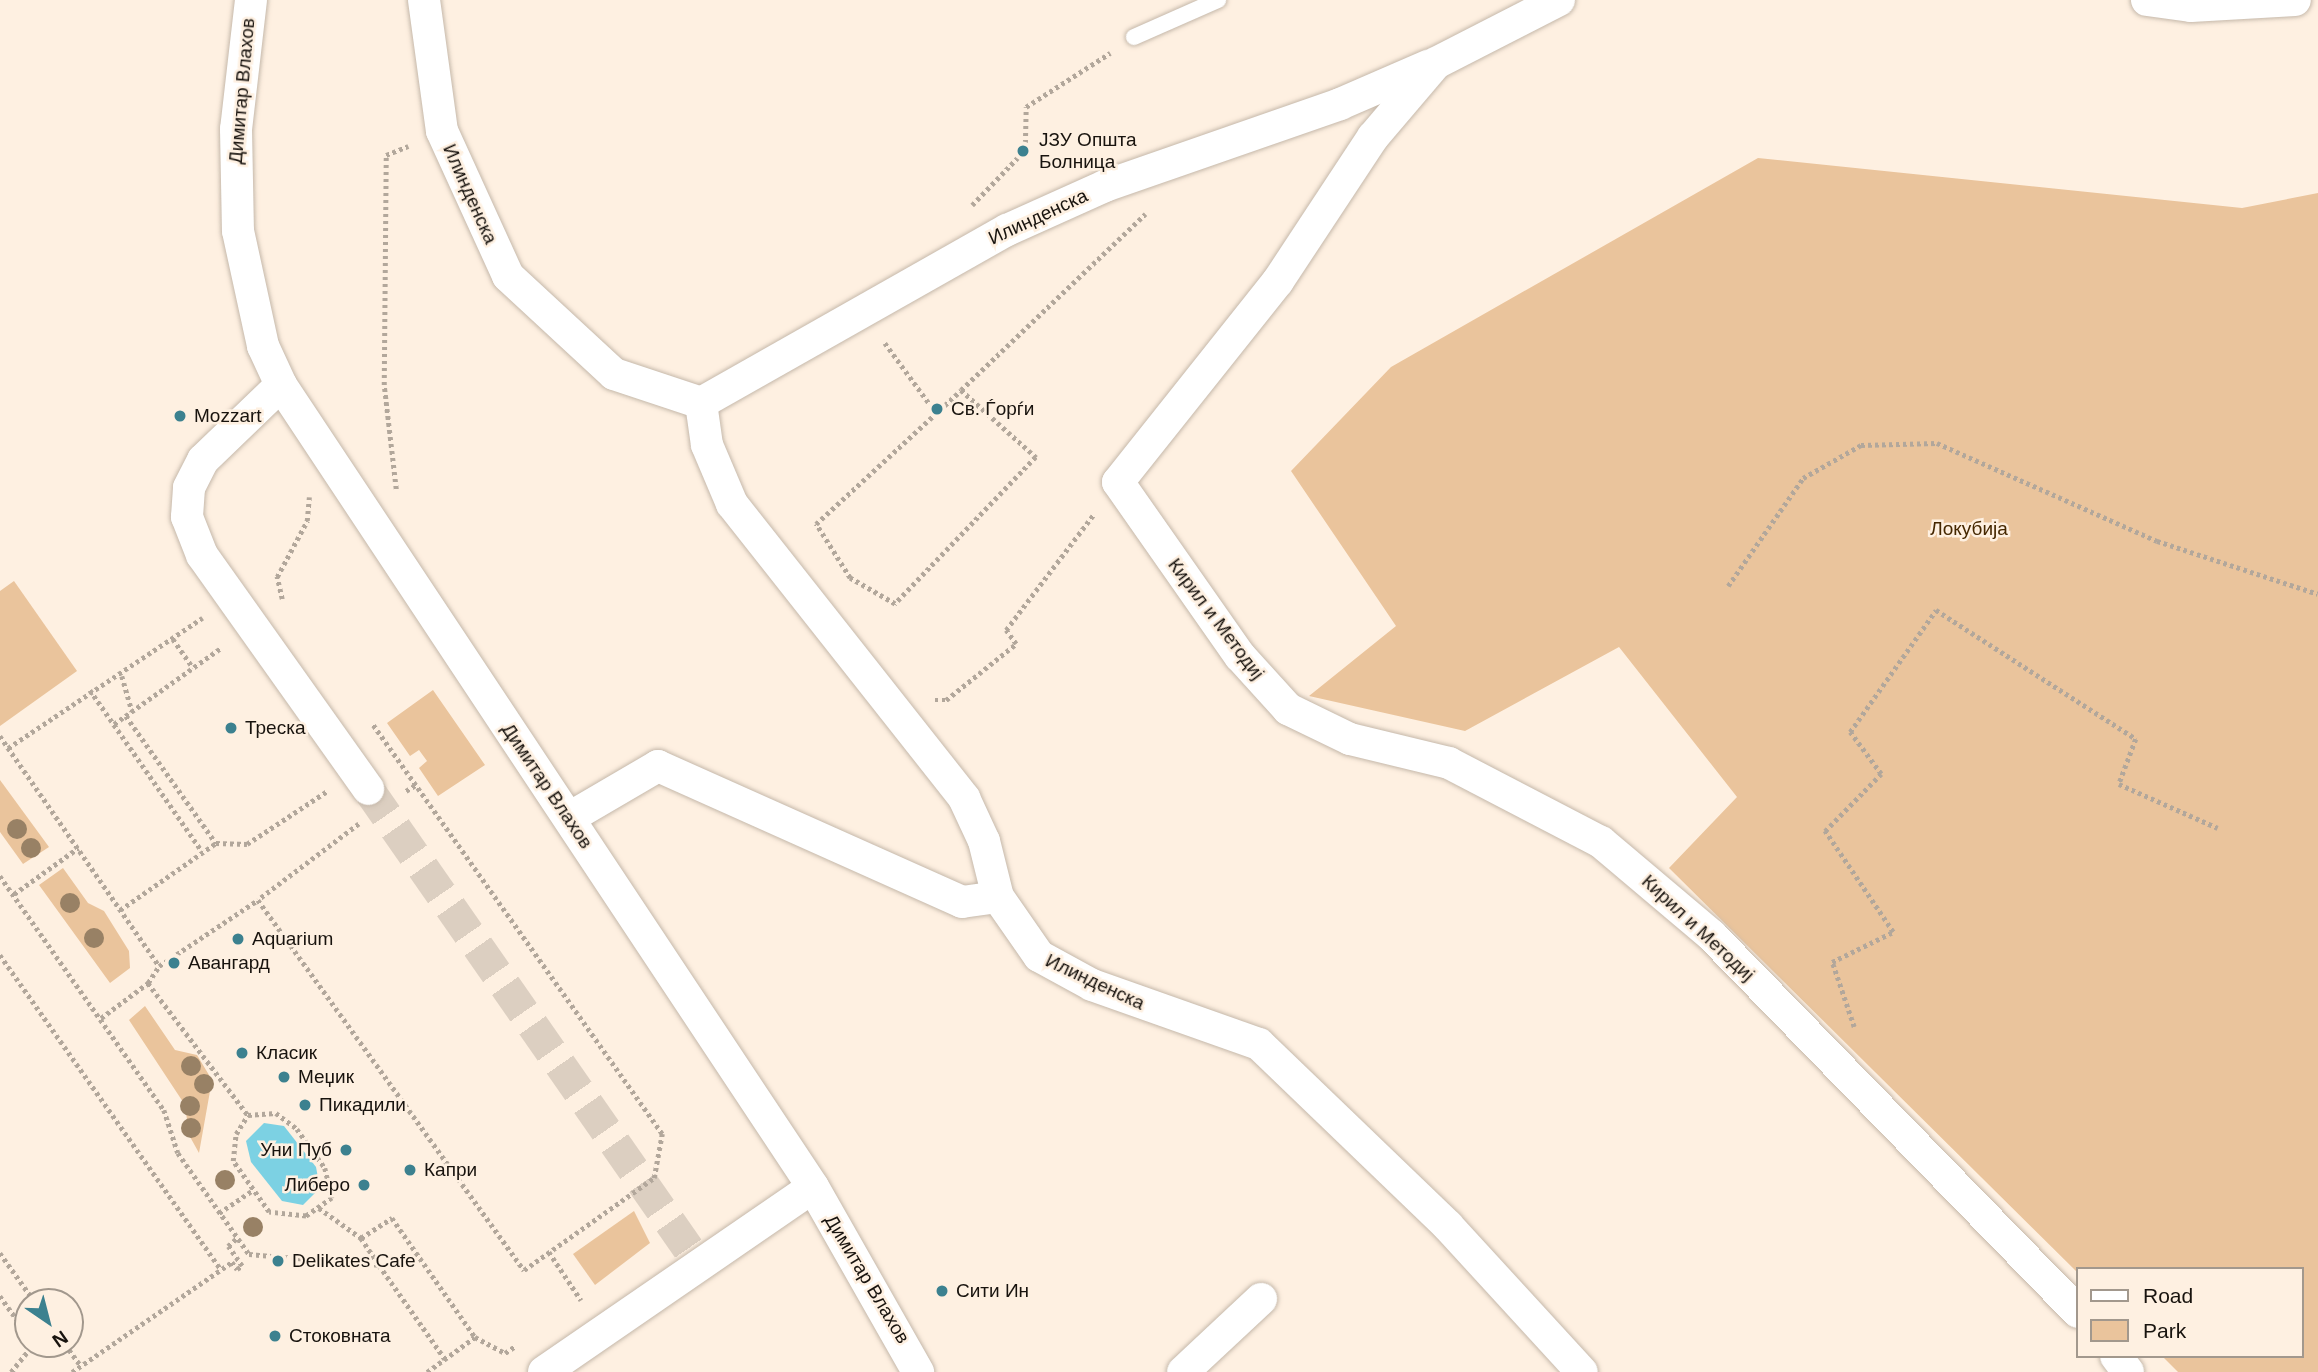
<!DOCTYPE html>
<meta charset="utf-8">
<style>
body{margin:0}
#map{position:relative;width:2318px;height:1372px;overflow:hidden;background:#fef0e1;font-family:Arial,sans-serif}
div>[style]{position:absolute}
.green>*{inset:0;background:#eac49c}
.water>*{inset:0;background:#7cd1e3}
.minor-tunnel>*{height:32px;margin-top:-16px;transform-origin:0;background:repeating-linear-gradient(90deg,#dccfc1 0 32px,transparent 0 48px)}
.path>*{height:4.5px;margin-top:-2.25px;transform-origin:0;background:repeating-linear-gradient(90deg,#b2a79b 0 3.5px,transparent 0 7px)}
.roads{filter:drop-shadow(0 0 2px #c5b8aa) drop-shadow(0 0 2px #c5b8aa)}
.service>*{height:16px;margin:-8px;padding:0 8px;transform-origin:8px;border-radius:8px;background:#fff}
.minor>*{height:32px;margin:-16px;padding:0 16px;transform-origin:16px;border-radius:16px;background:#fff}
.trees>*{width:20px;height:20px;margin:-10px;border-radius:50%;background:#988165}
.dots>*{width:19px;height:19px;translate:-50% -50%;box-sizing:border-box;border:4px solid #fef0e1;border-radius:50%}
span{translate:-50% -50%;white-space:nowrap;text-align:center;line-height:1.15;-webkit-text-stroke:5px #fef0e1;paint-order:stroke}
.street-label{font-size:19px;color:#18130e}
.poi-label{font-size:19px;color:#18130e}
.left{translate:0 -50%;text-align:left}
.right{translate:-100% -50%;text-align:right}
.park-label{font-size:19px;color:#452700}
.legend{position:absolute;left:2076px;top:1267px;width:228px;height:91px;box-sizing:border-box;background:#fef0e1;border:2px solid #a2988d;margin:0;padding:9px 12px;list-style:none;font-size:21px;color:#18130e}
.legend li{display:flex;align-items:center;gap:14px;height:35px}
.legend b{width:35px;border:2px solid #a2988d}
.north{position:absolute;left:14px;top:1288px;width:70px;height:70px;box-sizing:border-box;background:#fef0e1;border:2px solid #a2988d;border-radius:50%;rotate:145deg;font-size:19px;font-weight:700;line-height:28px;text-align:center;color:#18130e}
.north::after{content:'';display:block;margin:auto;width:24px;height:32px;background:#3c818f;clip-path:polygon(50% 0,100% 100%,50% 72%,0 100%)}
</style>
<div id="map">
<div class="green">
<i style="clip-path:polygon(1758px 158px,2242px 208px,2318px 193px,2318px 1372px,2178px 1372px,2162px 1356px,2302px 1356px,2302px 1269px,2078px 1273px,1669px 868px,1737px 797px,1619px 647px,1465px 731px,1309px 696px,1396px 626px,1291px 471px,1391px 367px)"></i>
<i style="clip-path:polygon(14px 581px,77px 671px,0 726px,0 591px)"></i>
<i style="clip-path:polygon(433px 690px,485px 765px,438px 796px,419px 768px,427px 761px,419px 750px,410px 756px,387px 723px)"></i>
<i style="clip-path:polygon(0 780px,49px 847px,23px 864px,0 832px)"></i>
<i style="clip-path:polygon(63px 868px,88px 903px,104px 911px,129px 951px,130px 968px,110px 983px,39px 885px)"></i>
<i style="clip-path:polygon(145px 1006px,175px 1050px,197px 1055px,212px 1080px,199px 1153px,189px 1135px,185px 1105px,129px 1020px)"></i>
<i style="clip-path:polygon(634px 1211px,650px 1243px,595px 1285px,573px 1254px)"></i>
</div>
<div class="water">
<i style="clip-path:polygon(264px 1123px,284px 1126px,316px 1167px,320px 1188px,303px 1205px,282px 1201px,251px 1162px,246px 1141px)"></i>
</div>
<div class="minor-tunnel">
<i style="left:368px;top:789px;width:579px;rotate:55.13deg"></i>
</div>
<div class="path">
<i style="left:972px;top:205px;width:76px;rotate:-46.1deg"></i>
<i style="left:1025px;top:150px;width:43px;rotate:-88.7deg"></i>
<i style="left:1026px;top:107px;width:100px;rotate:-32.7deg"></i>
<i style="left:885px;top:343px;width:83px;rotate:53.8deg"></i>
<i style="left:961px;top:390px;width:101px;rotate:41.8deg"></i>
<i style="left:1036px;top:457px;width:204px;rotate:133.8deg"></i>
<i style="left:895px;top:604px;width:52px;rotate:-150deg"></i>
<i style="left:850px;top:578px;width:64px;rotate:-122.2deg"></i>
<i style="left:816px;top:524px;width:197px;rotate:-42.7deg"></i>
<i style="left:961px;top:390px;width:255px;rotate:-43.7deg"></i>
<i style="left:396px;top:489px;width:105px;rotate:-96.6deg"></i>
<i style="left:384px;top:385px;width:230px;rotate:-89.5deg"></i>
<i style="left:386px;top:155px;width:24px;rotate:-22deg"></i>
<i style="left:1728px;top:586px;width:131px;rotate:-55.2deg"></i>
<i style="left:1803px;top:478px;width:67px;rotate:-29.6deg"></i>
<i style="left:1861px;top:445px;width:76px;rotate:-1.5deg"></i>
<i style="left:1937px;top:443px;width:241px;rotate:24deg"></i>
<i style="left:2157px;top:541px;width:169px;rotate:18.2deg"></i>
<i style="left:282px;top:599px;width:23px;rotate:-103deg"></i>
<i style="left:277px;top:577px;width:64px;rotate:-61.8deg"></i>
<i style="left:307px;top:521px;width:24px;rotate:-85deg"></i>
<i style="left:173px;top:639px;width:35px;rotate:55deg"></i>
<i style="left:122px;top:676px;width:37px;rotate:74deg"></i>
<i style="left:90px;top:690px;width:196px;rotate:55.2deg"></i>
<i style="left:935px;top:700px;width:11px"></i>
<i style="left:946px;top:700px;width:90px;rotate:-38.7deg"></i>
<i style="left:1016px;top:644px;width:17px;rotate:-126deg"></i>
<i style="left:1006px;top:630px;width:146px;rotate:-52.8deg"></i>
<i style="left:126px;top:716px;width:156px;rotate:54.7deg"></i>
<i style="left:114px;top:724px;width:131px;rotate:-35.4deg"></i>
<i style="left:0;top:736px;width:280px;rotate:55.3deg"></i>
<i style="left:8px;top:748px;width:234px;rotate:-33.8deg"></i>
<i style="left:406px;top:791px;width:13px;rotate:-32deg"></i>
<i style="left:359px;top:824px;width:126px;rotate:143deg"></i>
<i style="left:258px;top:900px;width:456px;rotate:54.3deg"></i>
<i style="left:524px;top:1270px;width:159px;rotate:-35.3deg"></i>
<i style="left:654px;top:1178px;width:45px;rotate:-79.7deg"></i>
<i style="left:662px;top:1134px;width:501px;rotate:-125.25deg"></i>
<i style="left:0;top:876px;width:286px;rotate:55deg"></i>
<i style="left:164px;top:1110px;width:45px;rotate:72deg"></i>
<i style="left:178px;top:1153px;width:123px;rotate:54.9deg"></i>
<i style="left:249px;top:1254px;width:130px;rotate:4.8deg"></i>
<i style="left:379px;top:1265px;width:115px;rotate:54.9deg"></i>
<i style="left:14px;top:894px;width:79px;rotate:-35.7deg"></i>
<i style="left:120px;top:910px;width:117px;rotate:-34.9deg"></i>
<i style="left:216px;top:843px;width:31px;rotate:2deg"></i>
<i style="left:247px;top:844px;width:95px;rotate:-33.4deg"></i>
<i style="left:0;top:955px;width:384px;rotate:54.9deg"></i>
<i style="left:148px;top:983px;width:166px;rotate:52.9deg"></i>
<i style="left:101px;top:1018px;width:59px;rotate:-36.7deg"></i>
<i style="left:148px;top:983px;width:20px;rotate:-57deg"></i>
<i style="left:159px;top:966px;width:119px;rotate:-33.7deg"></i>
<i style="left:1854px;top:1027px;width:69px;rotate:-108.7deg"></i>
<i style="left:1832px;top:962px;width:68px;rotate:-26.2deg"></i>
<i style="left:1893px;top:932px;width:122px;rotate:-124deg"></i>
<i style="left:1825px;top:831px;width:80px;rotate:-45.5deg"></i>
<i style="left:1881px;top:774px;width:52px;rotate:-126.4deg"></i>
<i style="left:1850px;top:732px;width:149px;rotate:-54.8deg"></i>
<i style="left:1936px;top:610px;width:238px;rotate:32.8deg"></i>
<i style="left:2136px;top:739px;width:48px;rotate:110.7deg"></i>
<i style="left:2119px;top:784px;width:108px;rotate:24deg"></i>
<i style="left:276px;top:1113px;width:26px;rotate:37deg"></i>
<i style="left:297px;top:1129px;width:48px;rotate:54.3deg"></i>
<i style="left:325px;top:1168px;width:31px;rotate:77deg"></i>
<i style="left:332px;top:1198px;width:32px;rotate:145deg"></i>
<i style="left:306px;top:1216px;width:37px;rotate:-174deg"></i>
<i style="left:269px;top:1212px;width:62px;rotate:-125.2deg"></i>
<i style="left:233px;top:1161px;width:27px;rotate:-84deg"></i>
<i style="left:236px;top:1134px;width:22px;rotate:-58deg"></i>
<i style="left:248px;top:1115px;width:28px;rotate:-4deg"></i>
<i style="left:319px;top:1208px;width:52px;rotate:35.5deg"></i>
<i style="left:361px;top:1238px;width:37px;rotate:-33deg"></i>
<i style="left:392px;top:1218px;width:145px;rotate:55.1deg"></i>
<i style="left:219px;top:1213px;width:41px;rotate:-34.1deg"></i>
<i style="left:361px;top:1238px;width:32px;rotate:56deg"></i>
<i style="left:549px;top:1252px;width:58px;rotate:56.3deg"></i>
<i style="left:0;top:1253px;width:60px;rotate:54.5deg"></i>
<i style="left:0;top:1296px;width:48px;rotate:54.3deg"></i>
<i style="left:65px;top:1344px;width:27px;rotate:54deg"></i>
<i style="left:11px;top:1372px;width:36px;rotate:-51deg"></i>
<i style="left:72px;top:1372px;width:194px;rotate:-34.5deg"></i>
<i style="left:232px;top:1262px;width:9px;rotate:54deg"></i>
<i style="left:237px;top:1269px;width:6px;rotate:-31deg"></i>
<i style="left:242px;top:1266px;width:24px;rotate:-125deg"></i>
<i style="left:228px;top:1246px;width:11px;rotate:-41deg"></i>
<i style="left:427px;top:1372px;width:59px;rotate:-36.1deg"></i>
<i style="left:475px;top:1337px;width:34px;rotate:28deg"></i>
<i style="left:505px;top:1353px;width:11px;rotate:-34deg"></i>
</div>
<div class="roads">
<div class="service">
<i style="left:1134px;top:37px;width:92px;rotate:-23.8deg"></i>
</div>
<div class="minor">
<i style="left:251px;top:0;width:130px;rotate:96.6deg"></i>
<i style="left:236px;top:129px;width:102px;rotate:88.9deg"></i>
<i style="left:238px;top:231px;width:118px;rotate:77.7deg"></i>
<i style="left:263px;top:346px;width:43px;rotate:65.2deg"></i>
<i style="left:281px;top:385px;width:962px;rotate:56.44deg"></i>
<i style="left:813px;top:1187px;width:213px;rotate:60.4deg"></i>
<i style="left:424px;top:0;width:132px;rotate:82.2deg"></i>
<i style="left:442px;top:131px;width:159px;rotate:65.5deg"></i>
<i style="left:508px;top:276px;width:144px;rotate:42.8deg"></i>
<i style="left:614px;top:374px;width:92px;rotate:18.4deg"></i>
<i style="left:701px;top:403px;width:42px;rotate:81.9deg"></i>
<i style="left:707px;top:445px;width:64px;rotate:67deg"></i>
<i style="left:732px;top:504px;width:375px;rotate:51.7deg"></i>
<i style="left:964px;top:798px;width:47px;rotate:65.1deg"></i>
<i style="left:984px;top:841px;width:58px;rotate:76deg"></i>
<i style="left:998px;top:897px;width:72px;rotate:55.2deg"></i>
<i style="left:1039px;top:956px;width:60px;rotate:28.7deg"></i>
<i style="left:1092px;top:985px;width:177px;rotate:19.5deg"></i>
<i style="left:1259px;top:1044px;width:262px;rotate:43.9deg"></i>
<i style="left:1448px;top:1226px;width:198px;rotate:47.5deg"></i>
<i style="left:1559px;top:0;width:138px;rotate:152.9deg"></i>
<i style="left:1436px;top:63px;width:97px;rotate:130.4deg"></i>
<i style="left:1373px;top:137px;width:173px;rotate:123.4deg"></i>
<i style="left:1278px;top:281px;width:257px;rotate:128.5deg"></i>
<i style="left:1118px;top:482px;width:213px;rotate:55deg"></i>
<i style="left:1240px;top:656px;width:72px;rotate:47.8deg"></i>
<i style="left:1288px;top:709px;width:69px;rotate:25.8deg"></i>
<i style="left:1350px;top:739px;width:102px;rotate:13.6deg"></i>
<i style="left:1449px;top:763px;width:171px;rotate:27.5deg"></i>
<i style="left:1601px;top:842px;width:144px;rotate:40.2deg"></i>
<i style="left:1711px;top:935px;width:526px;rotate:45.77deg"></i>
<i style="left:2147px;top:0;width:44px;rotate:7.8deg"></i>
<i style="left:2191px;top:6px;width:104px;rotate:-3.3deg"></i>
<i style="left:281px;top:385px;width:108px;rotate:136.1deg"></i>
<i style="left:203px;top:460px;width:31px;rotate:117deg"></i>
<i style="left:189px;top:488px;width:29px;rotate:94deg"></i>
<i style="left:187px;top:517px;width:41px;rotate:68.5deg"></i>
<i style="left:202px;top:555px;width:287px;rotate:54.6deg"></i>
<i style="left:701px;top:403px;width:352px;rotate:-29.5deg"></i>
<i style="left:1007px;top:230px;width:107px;rotate:-24.2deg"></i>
<i style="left:1105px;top:186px;width:249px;rotate:-19.2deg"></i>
<i style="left:1340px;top:104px;width:96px;rotate:-23.4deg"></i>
<i style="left:569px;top:818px;width:103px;rotate:-30.3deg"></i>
<i style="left:658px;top:766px;width:333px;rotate:24.1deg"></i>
<i style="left:962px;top:902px;width:36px;rotate:-8deg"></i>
<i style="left:2116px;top:1356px;width:20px;rotate:53deg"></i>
<i style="left:544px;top:1372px;width:326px;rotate:-34.5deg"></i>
<i style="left:1183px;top:1372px;width:107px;rotate:-43.1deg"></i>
</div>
</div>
<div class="trees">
<i style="left:17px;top:829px"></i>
<i style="left:31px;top:848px"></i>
<i style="left:70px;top:903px"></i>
<i style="left:94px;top:938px"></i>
<i style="left:191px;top:1066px"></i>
<i style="left:204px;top:1084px"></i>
<i style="left:190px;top:1106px"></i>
<i style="left:191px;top:1128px"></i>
<i style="left:225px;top:1180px"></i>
<i style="left:253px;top:1227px"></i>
</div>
<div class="dots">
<i style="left:1023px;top:151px;background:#3c818f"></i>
<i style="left:937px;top:409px;background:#3c818f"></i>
<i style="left:180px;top:416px;background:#3c818f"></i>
<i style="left:231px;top:728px;background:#3c818f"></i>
<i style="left:238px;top:939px;background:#3c818f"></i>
<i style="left:174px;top:963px;background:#3c818f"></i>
<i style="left:242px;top:1053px;background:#3c818f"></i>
<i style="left:284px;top:1077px;background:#3c818f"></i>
<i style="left:305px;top:1105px;background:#3c818f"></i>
<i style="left:346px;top:1150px;background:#3c818f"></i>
<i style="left:410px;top:1170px;background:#3c818f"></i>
<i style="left:364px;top:1185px;background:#3c818f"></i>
<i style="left:278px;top:1261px;background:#3c818f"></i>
<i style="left:942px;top:1291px;background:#3c818f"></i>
<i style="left:275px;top:1336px;background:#3c818f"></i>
</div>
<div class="street-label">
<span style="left:242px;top:91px;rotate:-85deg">Димитар Влахов</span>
<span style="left:470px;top:194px;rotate:66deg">Илинденска</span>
<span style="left:1038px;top:217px;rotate:-25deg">Илинденска</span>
<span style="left:1216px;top:619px;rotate:53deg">Кирил и Методиј</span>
<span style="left:547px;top:786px;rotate:56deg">Димитар Влахов</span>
<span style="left:1698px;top:928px;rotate:43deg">Кирил и Методиј</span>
<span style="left:1095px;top:982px;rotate:25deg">Илинденска</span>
<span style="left:867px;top:1279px;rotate:59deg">Димитар Влахов</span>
</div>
<div class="poi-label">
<span class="left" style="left:1039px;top:151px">ЈЗУ Општа<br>Болница</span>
<span class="left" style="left:951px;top:409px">Св. Ѓорѓи</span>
<span class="left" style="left:194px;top:416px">Mozzart</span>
<span class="left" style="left:245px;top:728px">Треска</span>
<span class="left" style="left:252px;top:939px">Aquarium</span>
<span class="left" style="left:188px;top:963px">Авангард</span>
<span class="left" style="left:256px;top:1053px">Класик</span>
<span class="left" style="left:298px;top:1077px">Меџик</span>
<span class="left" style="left:319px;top:1105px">Пикадили</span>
<span class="right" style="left:332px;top:1150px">Уни Пуб</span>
<span class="left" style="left:424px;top:1170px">Капри</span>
<span class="right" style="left:350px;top:1185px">Либеро</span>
<span class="left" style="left:292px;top:1261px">Delikates Cafe</span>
<span class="left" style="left:956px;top:1291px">Сити Ин</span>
<span class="left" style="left:289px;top:1336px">Стоковната</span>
</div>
<div class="park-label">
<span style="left:1969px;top:529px">Локубија</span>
</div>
<ul class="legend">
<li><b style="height:9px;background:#fff"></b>Road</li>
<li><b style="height:19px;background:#eac49c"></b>Park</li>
</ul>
<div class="north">N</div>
</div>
